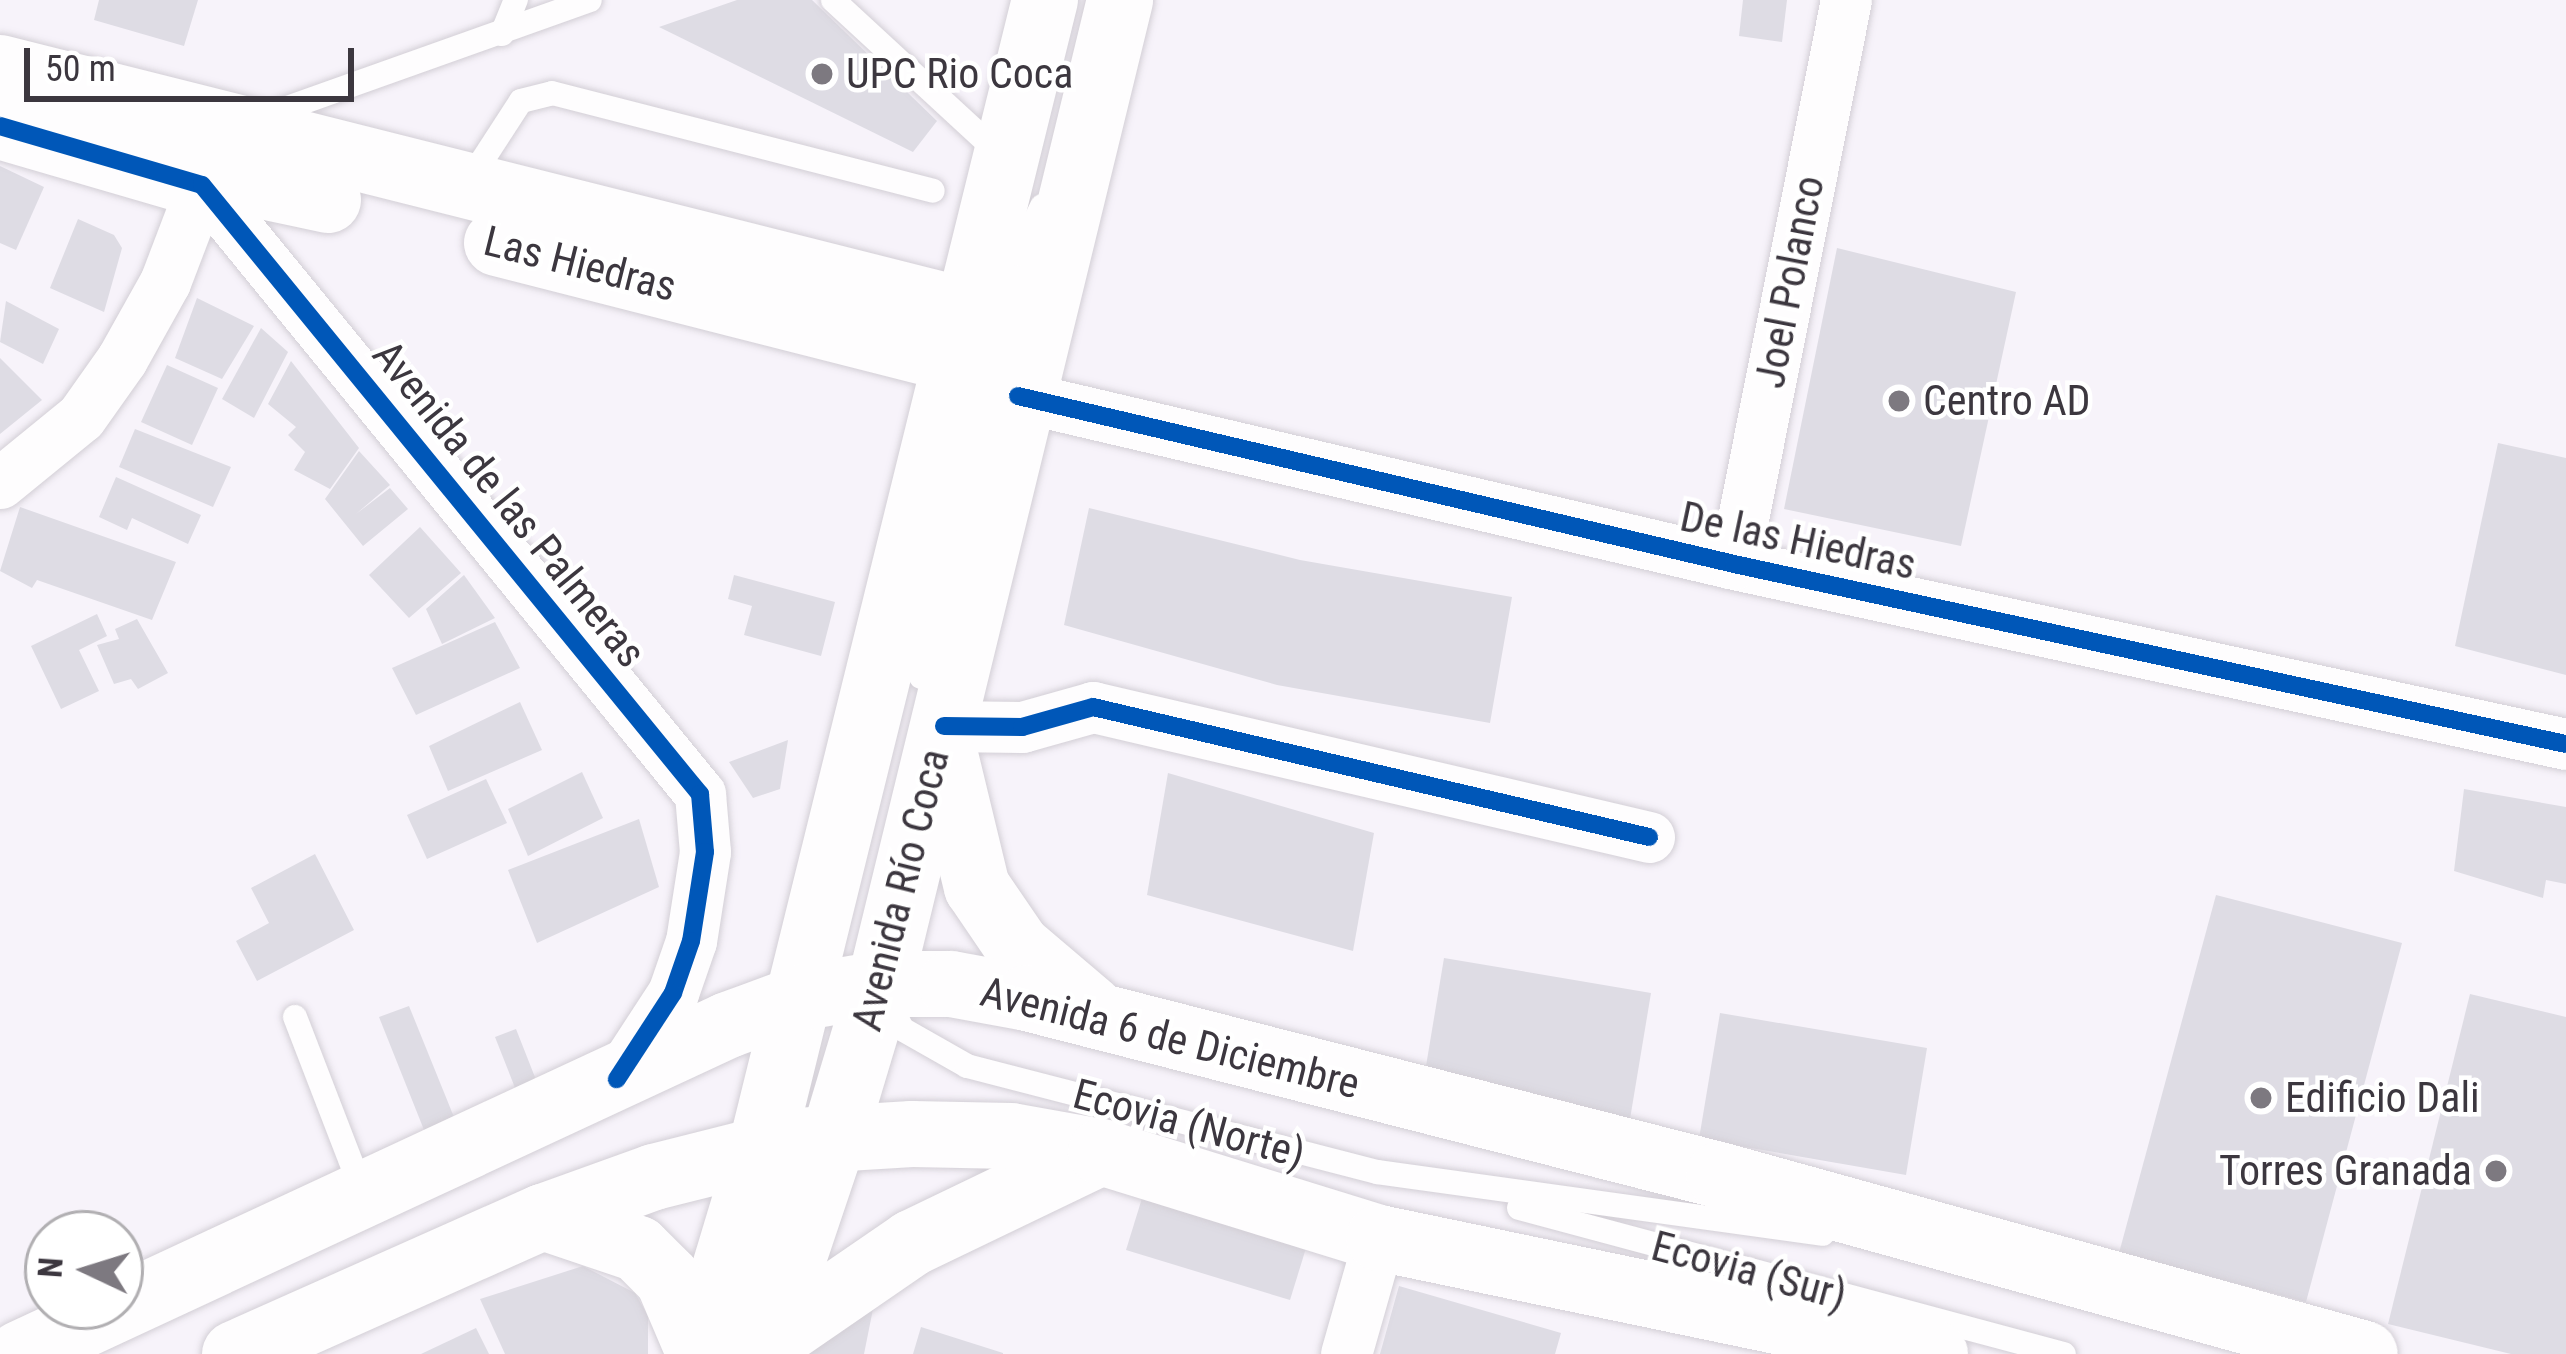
<!DOCTYPE html>
<meta charset="utf-8">
<style>
body{margin:0}
#map{position:relative;width:2566px;height:1354px;overflow:hidden;background:#f7f3fa;font-family:"Roboto Condensed",sans-serif}
div>[style]{position:absolute}
.building>*{inset:0;background:#dedce4}
.roads{filter:drop-shadow(0 0 3px #d3cfd6) drop-shadow(0 0 3px #d3cfd6)}
.lane>*{height:24px;margin:-12px;padding:0 12px;transform-origin:12px;border-radius:12px;background:#fefdfe}
.street>*{height:51px;margin:-25.5px;padding:0 25.5px;transform-origin:25.5px;border-radius:25.5px;background:#fefdfe}
.secondary>*{height:66px;margin:-33px;padding:0 33px;transform-origin:33px;border-radius:33px;background:#fefdfe}
.primary>*{height:66px;margin:-33px;padding:0 33px;transform-origin:33px;border-radius:33px;background:#fefdfe}
.cycleway>*{height:18px;margin:-9px;padding:0 9px;transform-origin:9px;border-radius:9px;background:#0057b8}
.dots>*{width:33px;height:33px;translate:-50% -50%;box-sizing:border-box;border:6px solid #fff;border-radius:50%}
span{translate:-50% -50%;white-space:nowrap;text-align:center;line-height:1.15;-webkit-text-stroke:9px #fff;paint-order:stroke}
.poi-label{font-size:42px;color:#3c373f}
.left{translate:0 -50%;text-align:left}
.right{translate:-100% -50%;text-align:right}
.street-label{font-size:42px;color:#3c373f}
.north{position:absolute;left:24px;top:1210px;width:120px;height:120px;box-sizing:border-box;background:#fff;border:3px solid #b1afb2;border-radius:50%;rotate:274deg;font-size:33px;font-weight:700;line-height:48px;text-align:center;color:#3c373f}
.north::after{content:'';display:block;margin:auto;width:42px;height:54px;background:#7d7980;clip-path:polygon(50% 0,100% 100%,50% 72%,0 100%)}
.scale{position:absolute;left:24px;top:48px;width:330px;height:54px;box-sizing:border-box;border:6px solid #3c373f;border-top:0;padding-left:15px;font-size:36px;line-height:42px;white-space:nowrap;color:#3c373f;-webkit-text-stroke:9px #fff;paint-order:stroke}
</style>
<div id="map">
<div class="building">
<i style="clip-path:polygon(99px 0,198px 0,184px 46px,94px 20px)"></i>
<i style="clip-path:polygon(737px 0,812px 0,937px 121px,913px 152px,659px 27px)"></i>
<i style="clip-path:polygon(1743px 0,1787px 0,1782px 42px,1739px 36px)"></i>
<i style="clip-path:polygon(0 166px,44px 187px,16px 250px,0 243px)"></i>
<i style="clip-path:polygon(78px 219px,114px 235px,122px 248px,104px 312px,50px 288px)"></i>
<i style="clip-path:polygon(1837px 248px,2016px 292px,1961px 546px,1784px 509px)"></i>
<i style="clip-path:polygon(197px 298px,254px 326px,222px 379px,175px 358px)"></i>
<i style="clip-path:polygon(6px 301px,59px 329px,43px 364px,0 342px)"></i>
<i style="clip-path:polygon(261px 328px,288px 352px,254px 418px,222px 399px)"></i>
<i style="clip-path:polygon(0 358px,42px 400px,0 434px)"></i>
<i style="clip-path:polygon(291px 361px,359px 448px,330px 489px,294px 470px,305px 452px,288px 435px,296px 427px,268px 404px)"></i>
<i style="clip-path:polygon(167px 365px,218px 388px,192px 445px,141px 422px)"></i>
<i style="clip-path:polygon(135px 429px,231px 467px,213px 507px,119px 467px)"></i>
<i style="clip-path:polygon(2498px 443px,2566px 458px,2566px 675px,2455px 646px)"></i>
<i style="clip-path:polygon(359px 451px,390px 485px,356px 514px,390px 488px,408px 509px,363px 546px,325px 499px)"></i>
<i style="clip-path:polygon(116px 477px,201px 515px,188px 544px,132px 518px,127px 530px,99px 517px)"></i>
<i style="clip-path:polygon(20px 507px,176px 562px,152px 620px,37px 580px,32px 588px,0 571px)"></i>
<i style="clip-path:polygon(1089px 508px,1300px 560px,1512px 597px,1490px 723px,1277px 685px,1064px 625px)"></i>
<i style="clip-path:polygon(420px 527px,461px 573px,409px 618px,369px 575px)"></i>
<i style="clip-path:polygon(464px 575px,495px 618px,442px 644px,426px 609px)"></i>
<i style="clip-path:polygon(734px 575px,835px 602px,821px 656px,744px 635px,752px 606px,728px 599px)"></i>
<i style="clip-path:polygon(97px 614px,107px 636px,79px 650px,99px 691px,61px 709px,31px 646px)"></i>
<i style="clip-path:polygon(137px 619px,168px 673px,138px 689px,131px 679px,114px 684px,97px 645px,119px 639px,115px 629px)"></i>
<i style="clip-path:polygon(495px 622px,520px 668px,416px 715px,392px 668px)"></i>
<i style="clip-path:polygon(520px 702px,542px 750px,448px 791px,429px 746px)"></i>
<i style="clip-path:polygon(788px 740px,780px 789px,753px 798px,729px 762px)"></i>
<i style="clip-path:polygon(582px 772px,603px 818px,528px 856px,508px 809px)"></i>
<i style="clip-path:polygon(1168px 773px,1374px 833px,1353px 951px,1147px 895px)"></i>
<i style="clip-path:polygon(486px 779px,507px 823px,427px 859px,407px 815px)"></i>
<i style="clip-path:polygon(2464px 789px,2566px 807px,2566px 884px,2546px 880px,2543px 898px,2454px 871px)"></i>
<i style="clip-path:polygon(639px 819px,659px 887px,537px 943px,508px 870px)"></i>
<i style="clip-path:polygon(315px 854px,354px 930px,257px 981px,236px 941px,269px 923px,251px 888px)"></i>
<i style="clip-path:polygon(2216px 895px,2402px 943px,2306px 1302px,2119px 1253px)"></i>
<i style="clip-path:polygon(1444px 958px,1651px 993px,1630px 1119px,1423px 1084px)"></i>
<i style="clip-path:polygon(2470px 994px,2566px 1017px,2566px 1354px,2511px 1354px,2388px 1324px)"></i>
<i style="clip-path:polygon(409px 1006px,458px 1127px,428px 1140px,379px 1017px)"></i>
<i style="clip-path:polygon(1720px 1013px,1927px 1048px,1906px 1175px,1699px 1139px)"></i>
<i style="clip-path:polygon(516px 1029px,542px 1095px,521px 1103px,495px 1037px)"></i>
<i style="clip-path:polygon(1147px 1182px,1311px 1232px,1290px 1300px,1126px 1250px)"></i>
<i style="clip-path:polygon(583px 1266px,635px 1293px,648px 1316px,648px 1354px,505px 1354px,480px 1299px)"></i>
<i style="clip-path:polygon(878px 1284px,864px 1354px,806px 1354px)"></i>
<i style="clip-path:polygon(1399px 1286px,1561px 1333px,1555px 1354px,1380px 1354px)"></i>
<i style="clip-path:polygon(921px 1327px,1003px 1353px,1003px 1354px,913px 1354px)"></i>
<i style="clip-path:polygon(476px 1328px,489px 1354px,421px 1354px)"></i>
</div>
<div class="roads">
<div class="lane">
<i style="left:833px;top:0;width:226px;rotate:42.7deg"></i>
<i style="left:502px;top:34px;width:37px;rotate:-68deg"></i>
<i style="left:259px;top:118px;width:351px;rotate:-19.6deg"></i>
<i style="left:469px;top:181px;width:95px;rotate:-57deg"></i>
<i style="left:521px;top:101px;width:32px;rotate:-14deg"></i>
<i style="left:552px;top:93px;width:393px;rotate:14.4deg"></i>
<i style="left:921px;top:677px;width:434px;rotate:-77deg"></i>
<i style="left:1019px;top:254px;width:53px;rotate:-64.4deg"></i>
<i style="left:889px;top:1002px;width:30px;rotate:64deg"></i>
<i style="left:902px;top:1029px;width:75px;rotate:29.6deg"></i>
<i style="left:967px;top:1066px;width:423px;rotate:14.5deg"></i>
<i style="left:1377px;top:1172px;width:450px;rotate:7.9deg"></i>
<i style="left:295px;top:1017px;width:189px;rotate:68.9deg"></i>
<i style="left:1519px;top:1208px;width:564px;rotate:15deg"></i>
</div>
<div class="street">
<i style="left:202px;top:185px;width:787px;rotate:50.73deg"></i>
<i style="left:700px;top:794px;width:58px;rotate:85.1deg"></i>
<i style="left:705px;top:852px;width:90px;rotate:98.9deg"></i>
<i style="left:691px;top:941px;width:55px;rotate:109.1deg"></i>
<i style="left:673px;top:993px;width:103px;rotate:123.1deg"></i>
<i style="left:1018px;top:396px;width:735px;rotate:13.2deg"></i>
<i style="left:1734px;top:564px;width:851px;rotate:12.21deg"></i>
<i style="left:0;top:483px;width:104px;rotate:-39.2deg"></i>
<i style="left:81px;top:417px;width:71px;rotate:-54.7deg"></i>
<i style="left:122px;top:359px;width:88px;rotate:-60.8deg"></i>
<i style="left:165px;top:282px;width:132px;rotate:-69.1deg"></i>
<i style="left:1734px;top:564px;width:575px;rotate:-78.77deg"></i>
<i style="left:944px;top:726px;width:78px;rotate:0.7deg"></i>
<i style="left:1022px;top:727px;width:74px;rotate:-15.7deg"></i>
<i style="left:1093px;top:707px;width:571px;rotate:13.16deg"></i>
<i style="left:1346px;top:1354px;width:121px;rotate:-74.1deg"></i>
</div>
<div class="secondary">
<i style="left:0;top:68px;width:996px;rotate:14.12deg"></i>
<i style="left:0;top:126px;width:210px;rotate:16.3deg"></i>
<i style="left:202px;top:185px;width:37px;rotate:-6deg"></i>
<i style="left:239px;top:181px;width:91px;rotate:12.1deg"></i>
<i style="left:497px;top:243px;width:473px;rotate:14.3deg"></i>
<i style="left:699px;top:1354px;width:214px;rotate:-73.2deg"></i>
<i style="left:761px;top:1354px;width:229px;rotate:-71.4deg"></i>
</div>
<div class="primary">
<i style="left:945px;top:755px;width:136px;rotate:76.4deg"></i>
<i style="left:977px;top:887px;width:73px;rotate:55.7deg"></i>
<i style="left:1018px;top:947px;width:96px;rotate:40.3deg"></i>
<i style="left:834px;top:1137px;width:160px;rotate:-73.3deg"></i>
<i style="left:880px;top:984px;width:1013px;rotate:-76.29deg"></i>
<i style="left:761px;top:1149px;width:1184px;rotate:-76.12deg"></i>
<i style="left:543px;top:1217px;width:100px;rotate:18.6deg"></i>
<i style="left:638px;top:1249px;width:42px;rotate:45deg"></i>
<i style="left:668px;top:1279px;width:79px;rotate:67deg"></i>
<i style="left:768px;top:1342px;width:175px;rotate:-34.5deg"></i>
<i style="left:912px;top:1243px;width:210px;rotate:-25.7deg"></i>
<i style="left:20px;top:1354px;width:781px;rotate:-24.92deg"></i>
<i style="left:728px;top:1025px;width:81px;rotate:-20.2deg"></i>
<i style="left:804px;top:997px;width:77px;rotate:-9.7deg"></i>
<i style="left:880px;top:984px;width:71px"></i>
<i style="left:951px;top:984px;width:77px;rotate:10.4deg"></i>
<i style="left:1027px;top:998px;width:714px;rotate:14.35deg"></i>
<i style="left:1719px;top:1175px;width:670px;rotate:15.49deg"></i>
<i style="left:235px;top:1354px;width:337px;rotate:-24deg"></i>
<i style="left:543px;top:1217px;width:118px;rotate:-19.8deg"></i>
<i style="left:654px;top:1177px;width:147px;rotate:-14.1deg"></i>
<i style="left:797px;top:1141px;width:115px;rotate:-3.5deg"></i>
<i style="left:912px;top:1134px;width:99px;rotate:1.2deg"></i>
<i style="left:1011px;top:1136px;width:91px;rotate:10.1deg"></i>
<i style="left:1101px;top:1152px;width:291px;rotate:17.2deg"></i>
<i style="left:1379px;top:1238px;width:568px;rotate:11.78deg"></i>
</div>
</div>
<div class="cycleway">
<i style="left:0;top:126px;width:210px;rotate:16.3deg"></i>
<i style="left:202px;top:185px;width:787px;rotate:50.73deg"></i>
<i style="left:700px;top:794px;width:58px;rotate:85.1deg"></i>
<i style="left:705px;top:852px;width:90px;rotate:98.9deg"></i>
<i style="left:691px;top:941px;width:55px;rotate:109.1deg"></i>
<i style="left:673px;top:993px;width:103px;rotate:123.1deg"></i>
<i style="left:1018px;top:396px;width:735px;rotate:13.2deg"></i>
<i style="left:1734px;top:564px;width:851px;rotate:12.21deg"></i>
<i style="left:944px;top:726px;width:78px;rotate:0.7deg"></i>
<i style="left:1022px;top:727px;width:74px;rotate:-15.7deg"></i>
<i style="left:1093px;top:707px;width:571px;rotate:13.16deg"></i>
</div>
<div class="dots">
<i style="left:822px;top:74px;background:#7d7980"></i>
<i style="left:1899px;top:401px;background:#7d7980"></i>
<i style="left:2261px;top:1098px;background:#7d7980"></i>
<i style="left:2496px;top:1171px;background:#7d7980"></i>
</div>
<div class="poi-label">
<span class="left" style="left:846px;top:74px">UPC Rio Coca</span>
<span class="left" style="left:1923px;top:401px">Centro AD</span>
<span class="left" style="left:2285px;top:1098px">Edificio Dali</span>
<span class="right" style="left:2472px;top:1171px">Torres Granada</span>
</div>
<div class="street-label">
<span style="left:580px;top:264px;rotate:14deg">Las Hiedras</span>
<span style="left:1790px;top:282px;rotate:-79deg">Joel Polanco</span>
<span style="left:509px;top:504px;rotate:51deg">Avenida de las Palmeras</span>
<span style="left:1798px;top:541px;rotate:12deg">De las Hiedras</span>
<span style="left:901px;top:890px;rotate:-76deg">Avenida Río Coca</span>
<span style="left:1170px;top:1038px;rotate:14deg">Avenida 6 de Diciembre</span>
<span style="left:1189px;top:1124px;rotate:15deg">Ecovia (Norte)</span>
<span style="left:1749px;top:1271px;rotate:15deg">Ecovia (Sur)</span>
</div>
<div class="north">N</div>
<div class="scale">50 m</div>
</div>
